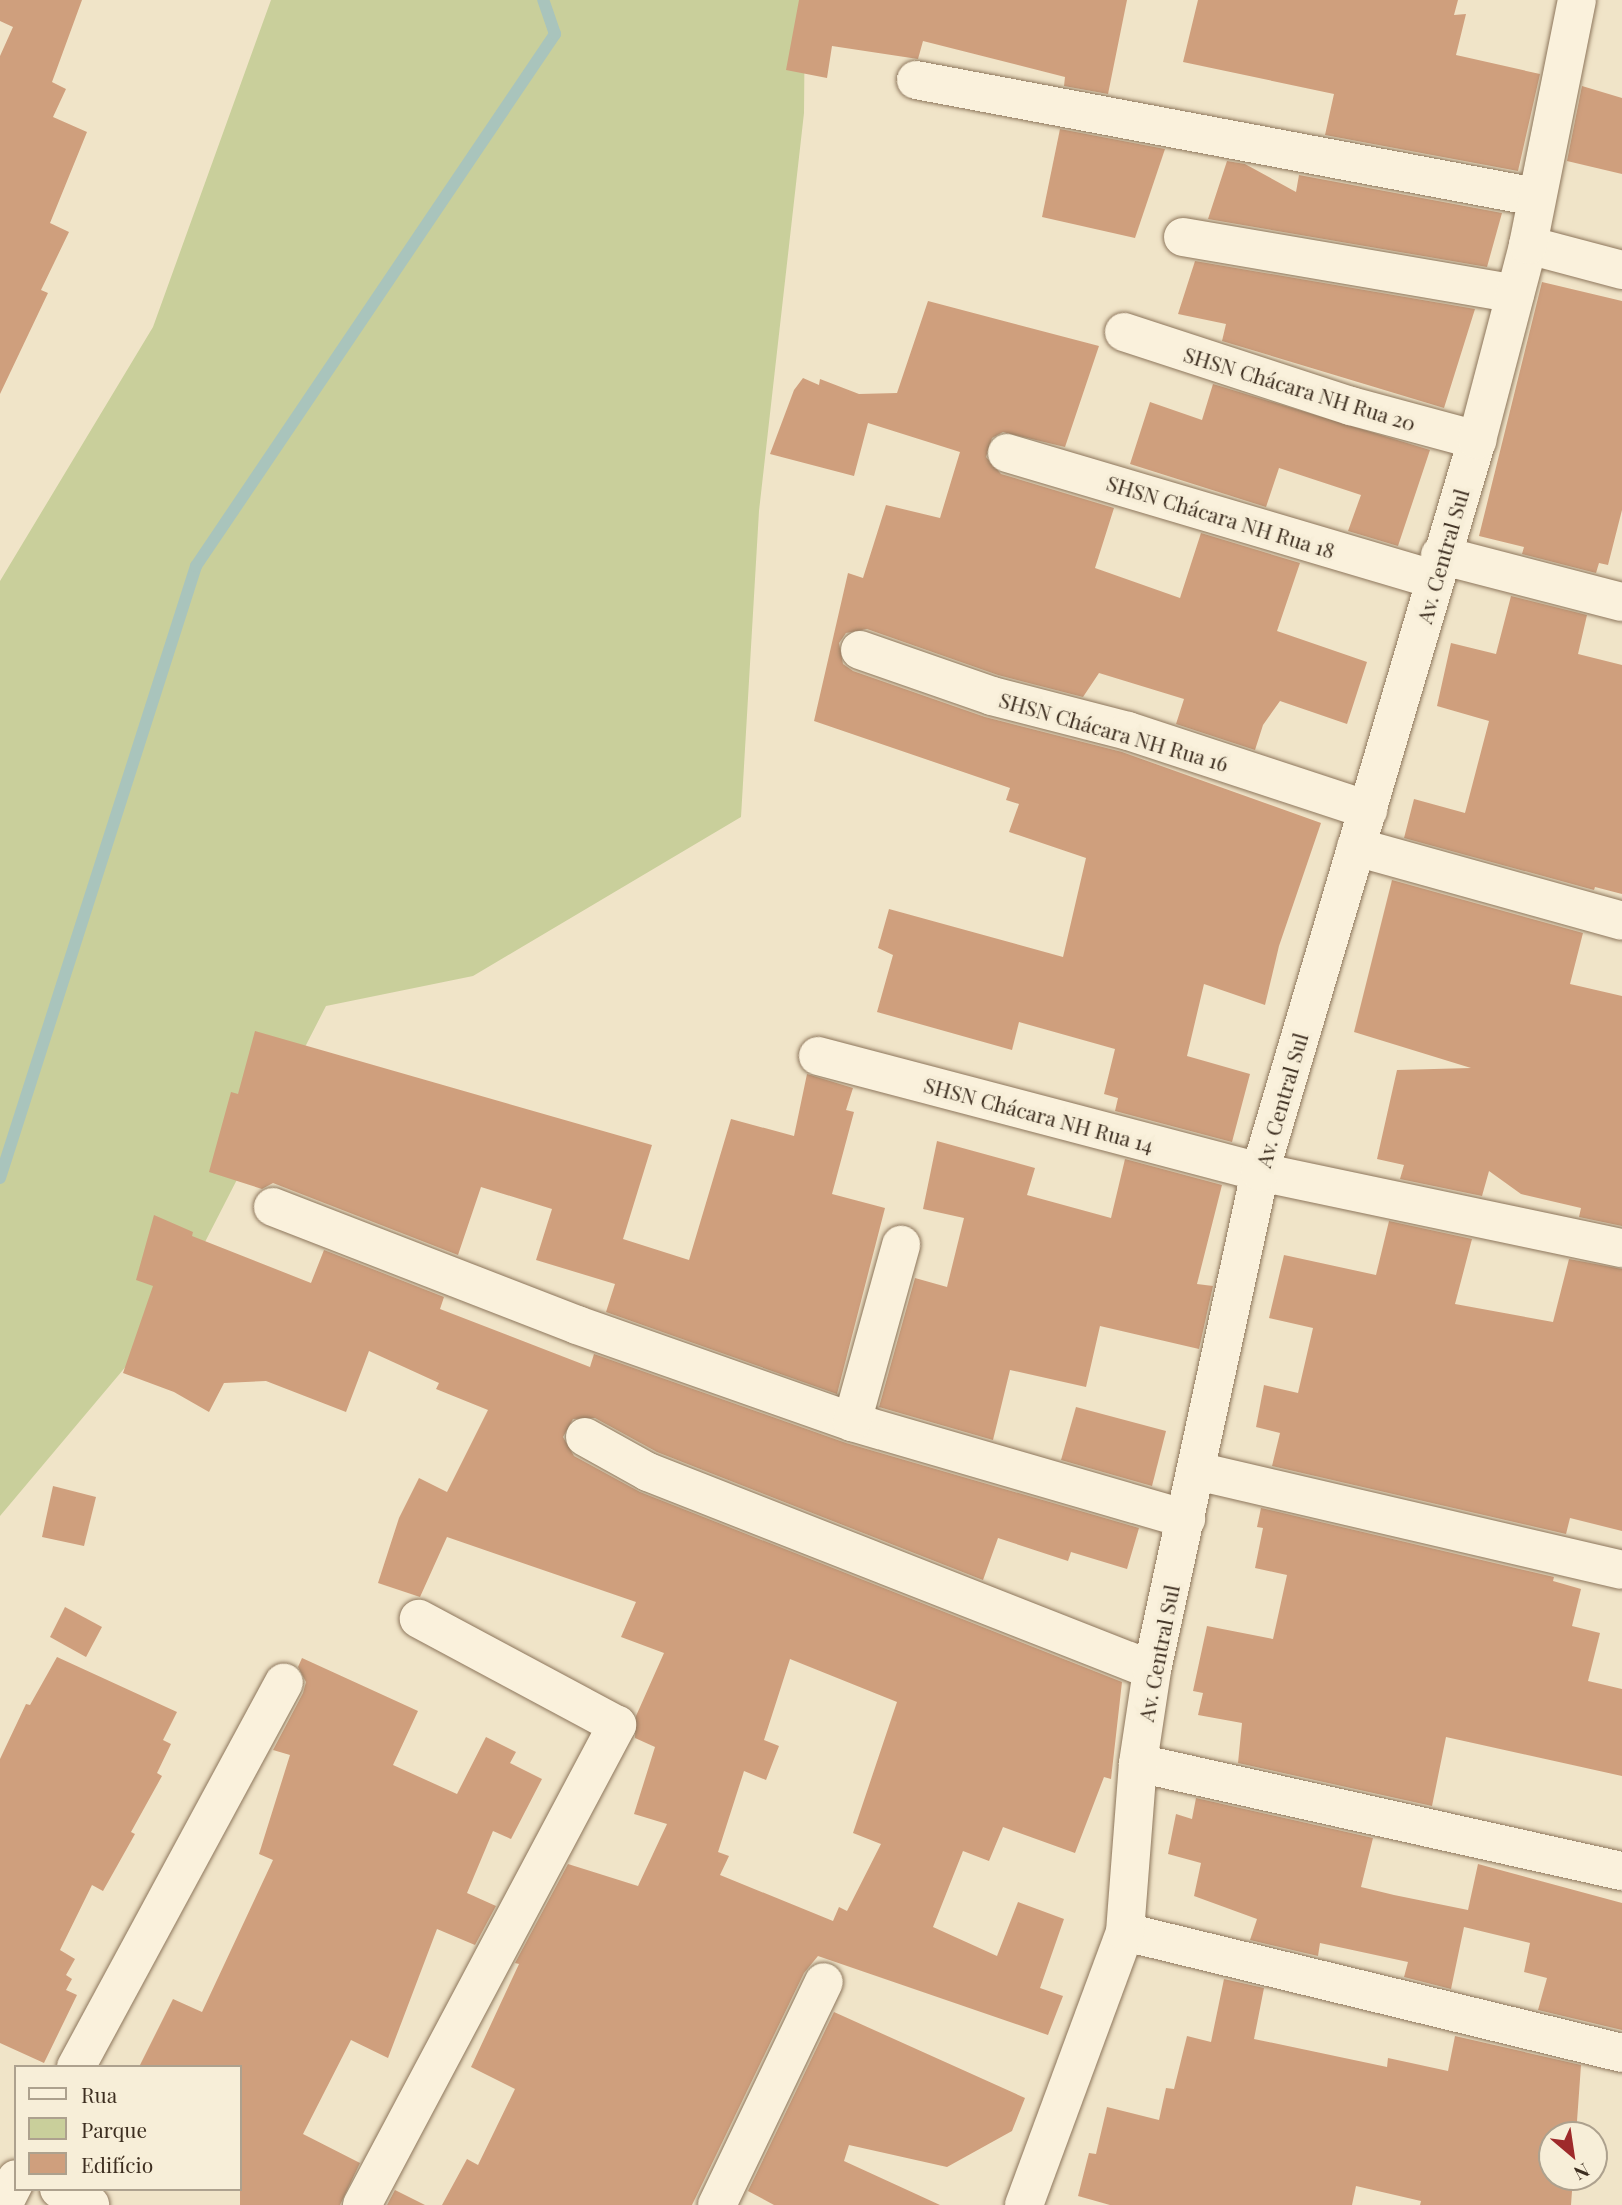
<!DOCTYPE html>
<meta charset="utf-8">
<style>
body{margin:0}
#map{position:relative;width:1622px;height:2205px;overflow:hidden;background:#f0e4c8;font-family:"Playfair Display",serif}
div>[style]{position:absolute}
.green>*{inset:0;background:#c9cf9b}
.stream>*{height:12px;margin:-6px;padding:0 6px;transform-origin:6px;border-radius:6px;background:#a9c4bc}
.building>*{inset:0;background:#cf9f7d}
.roads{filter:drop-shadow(0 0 2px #8d765c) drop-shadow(0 0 2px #8d765c)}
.minor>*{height:38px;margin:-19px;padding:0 19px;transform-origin:19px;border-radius:19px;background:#faf1dc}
.tertiary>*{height:38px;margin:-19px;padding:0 19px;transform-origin:19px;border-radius:19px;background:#faf1dc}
span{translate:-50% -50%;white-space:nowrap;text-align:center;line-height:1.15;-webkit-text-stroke:7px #f7eed8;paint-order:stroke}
.street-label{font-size:21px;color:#3d2e20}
.legend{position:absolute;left:14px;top:2065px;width:228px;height:126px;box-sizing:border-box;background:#f7eed8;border:2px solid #ada18e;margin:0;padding:9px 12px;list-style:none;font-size:21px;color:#3d2e20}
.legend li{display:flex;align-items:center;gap:14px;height:35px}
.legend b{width:35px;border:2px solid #ada18e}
.north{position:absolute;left:1538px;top:2121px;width:70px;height:70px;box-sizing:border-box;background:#f7eed8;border:2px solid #ada18e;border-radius:50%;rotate:151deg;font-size:19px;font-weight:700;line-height:28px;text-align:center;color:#3d2e20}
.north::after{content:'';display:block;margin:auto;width:24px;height:32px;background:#9e2a2b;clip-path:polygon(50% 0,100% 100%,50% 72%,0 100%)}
</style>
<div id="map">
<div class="green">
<i style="clip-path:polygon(271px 0,805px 0,804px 113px,759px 511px,741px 817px,473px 976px,326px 1006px,165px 1320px,0 1516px,0 581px,153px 327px)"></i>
</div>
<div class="stream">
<i style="left:0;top:1178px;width:643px;rotate:-72.24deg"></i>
<i style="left:196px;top:566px;width:642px;rotate:-55.99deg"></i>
<i style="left:555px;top:34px;width:36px;rotate:-109deg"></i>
</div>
<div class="building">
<i style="clip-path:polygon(0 0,82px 0,52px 82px,66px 89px,53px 117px,87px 132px,50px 223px,69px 232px,41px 290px,48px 293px,0 394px,0 56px,13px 27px,0 21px)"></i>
<i style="clip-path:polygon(799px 0,1127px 0,1108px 94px,1064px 86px,1065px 77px,923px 41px,918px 59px,832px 46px,827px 78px,786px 70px)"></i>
<i style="clip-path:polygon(1198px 0,1458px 0,1454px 15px,1466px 14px,1456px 55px,1540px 74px,1518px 171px,1325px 135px,1334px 94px,1183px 62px)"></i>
<i style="clip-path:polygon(1582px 86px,1622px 98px,1622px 174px,1567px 161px)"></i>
<i style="clip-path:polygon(1060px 129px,1165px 149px,1135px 238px,1042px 217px)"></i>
<i style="clip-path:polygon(1227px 161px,1245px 164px,1296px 192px,1299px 175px,1502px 213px,1487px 267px,1208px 219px)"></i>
<i style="clip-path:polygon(1195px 261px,1475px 309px,1444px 408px,1222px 341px,1226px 324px,1178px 314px)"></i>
<i style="clip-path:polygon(1542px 282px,1622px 301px,1622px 510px,1608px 565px,1599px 563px,1596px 573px,1522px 554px,1524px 547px,1479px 536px)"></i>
<i style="clip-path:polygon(928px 301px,1099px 346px,1065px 447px,1003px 432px,992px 438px,986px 457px,1001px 474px,1114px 508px,1095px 568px,1180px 598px,1201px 533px,1300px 563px,1277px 631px,1367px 662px,1347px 724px,1280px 701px,1263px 725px,1255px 750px,1176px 724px,1184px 699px,1099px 673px,1083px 697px,998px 675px,867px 629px,846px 633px,839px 643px,843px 664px,853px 671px,985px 717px,1122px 752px,1321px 823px,1279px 946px,1265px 1005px,1204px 984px,1187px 1056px,1250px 1074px,1232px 1142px,1115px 1111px,1118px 1098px,1104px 1094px,1115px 1049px,1019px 1022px,1012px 1050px,877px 1012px,893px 955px,878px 948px,889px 909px,1063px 957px,1086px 858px,1009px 832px,1019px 804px,1006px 800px,1010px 788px,814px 721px,848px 573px,863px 578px,886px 505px,940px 518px,960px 452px,868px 423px,854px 476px,770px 454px,794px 390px,803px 378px,819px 385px,820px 379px,859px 394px,897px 393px)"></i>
<i style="clip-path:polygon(1213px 384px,1430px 450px,1398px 546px,1348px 531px,1361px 495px,1279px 468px,1266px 507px,1130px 464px,1150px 402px,1202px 420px)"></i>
<i style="clip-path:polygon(1511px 596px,1587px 615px,1578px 654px,1622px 665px,1622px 894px,1595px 887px,1594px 890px,1404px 838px,1414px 799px,1465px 813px,1489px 721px,1437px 706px,1451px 643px,1496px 654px)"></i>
<i style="clip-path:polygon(1392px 880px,1583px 933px,1570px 984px,1622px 996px,1622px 1226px,1579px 1217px,1581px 1208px,1521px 1194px,1489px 1171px,1482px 1196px,1400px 1179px,1404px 1165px,1377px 1159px,1397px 1070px,1471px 1068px,1354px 1032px)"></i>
<i style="clip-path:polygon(255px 1031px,652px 1145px,623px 1239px,689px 1260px,731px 1119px,794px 1136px,807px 1074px,853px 1088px,846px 1110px,854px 1112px,832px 1194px,885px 1208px,837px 1394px,606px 1312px,615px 1284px,536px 1260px,552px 1209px,481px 1187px,458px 1255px,273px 1183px,262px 1189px,209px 1172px,231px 1092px,238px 1094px)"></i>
<i style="clip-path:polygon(937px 1141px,1035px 1168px,1027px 1195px,1111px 1218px,1125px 1159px,1222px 1185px,1197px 1284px,1213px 1286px,1199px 1349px,1100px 1326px,1086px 1387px,1010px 1370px,993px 1440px,879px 1407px,915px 1278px,947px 1287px,964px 1218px,923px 1209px)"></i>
<i style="clip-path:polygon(evenodd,154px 1215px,193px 1232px,192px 1236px,311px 1283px,324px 1250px,444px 1297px,440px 1309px,590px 1367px,594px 1354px,846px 1443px,1139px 1528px,1127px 1569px,1071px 1552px,1068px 1561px,998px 1538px,983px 1580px,657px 1452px,595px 1418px,573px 1419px,563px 1437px,574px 1456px,640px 1492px,1122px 1682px,1111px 1779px,1104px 1777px,1075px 1853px,1003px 1827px,989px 1861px,963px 1851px,933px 1927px,997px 1956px,1018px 1902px,1064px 1919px,1040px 1988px,1063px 1996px,1048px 2035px,818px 1956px,804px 1973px,692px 2205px,442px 2205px,467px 2159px,478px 2165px,515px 2089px,471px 2067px,519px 1964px,515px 1963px,568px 1864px,638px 1886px,667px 1824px,634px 1814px,655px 1747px,635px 1738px,636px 1716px,664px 1653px,621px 1637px,636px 1602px,447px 1537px,420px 1597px,378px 1583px,399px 1518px,419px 1478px,447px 1492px,488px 1410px,436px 1389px,439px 1383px,369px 1351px,346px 1412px,266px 1381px,224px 1383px,209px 1412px,174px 1392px,123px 1373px,153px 1286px,136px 1280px,154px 1215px,790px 1659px,897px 1702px,853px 1833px,881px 1844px,847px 1911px,839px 1907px,833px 1921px,720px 1875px,729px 1856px,718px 1852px,744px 1771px,766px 1780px,779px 1746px,764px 1740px,790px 1659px)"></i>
<i style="clip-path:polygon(1389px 1221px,1472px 1239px,1455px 1304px,1553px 1322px,1569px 1259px,1622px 1269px,1622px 1531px,1570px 1518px,1566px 1534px,1272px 1466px,1280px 1433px,1256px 1427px,1264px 1385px,1298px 1393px,1313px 1328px,1269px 1318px,1284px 1255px,1376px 1275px)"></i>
<i style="clip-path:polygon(1076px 1407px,1166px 1431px,1152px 1486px,1061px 1460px)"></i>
<i style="clip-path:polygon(53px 1486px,96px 1497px,84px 1546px,42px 1537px)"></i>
<i style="clip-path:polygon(1261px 1508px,1554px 1577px,1553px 1581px,1581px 1589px,1572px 1626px,1600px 1633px,1588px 1681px,1622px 1689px,1622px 1776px,1446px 1737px,1432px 1806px,1238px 1763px,1242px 1723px,1198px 1715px,1203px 1693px,1193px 1691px,1207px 1626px,1273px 1639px,1287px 1575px,1255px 1568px,1263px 1528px,1257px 1527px)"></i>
<i style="clip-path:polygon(65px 1607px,102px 1627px,86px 1657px,50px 1637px)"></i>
<i style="clip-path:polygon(57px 1657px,177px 1712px,163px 1740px,171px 1744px,157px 1773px,162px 1776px,131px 1832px,135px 1834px,103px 1891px,92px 1885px,60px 1950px,75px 1959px,66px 1975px,72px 1979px,66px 1990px,77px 1995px,44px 2063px,0 2043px,0 1759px,26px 1704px,30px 1705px)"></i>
<i style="clip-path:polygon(302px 1658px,418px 1711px,393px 1765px,457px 1794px,486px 1737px,516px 1752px,510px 1763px,542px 1779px,511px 1839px,493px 1831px,467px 1893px,496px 1906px,475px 1945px,437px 1929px,388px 2058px,351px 2040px,303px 2134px,360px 2163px,340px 2205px,240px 2205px,240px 2067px,139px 2067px,173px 1999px,202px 2012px,273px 1860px,259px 1854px,290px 1755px,273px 1750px,303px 1693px,306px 1682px,298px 1667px)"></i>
<i style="clip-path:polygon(1196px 1798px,1373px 1838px,1361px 1887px,1394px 1895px,1468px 1910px,1478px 1864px,1622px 1903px,1622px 2030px,1538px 2010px,1547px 1978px,1524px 1972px,1530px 1943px,1464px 1927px,1451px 1989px,1404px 1977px,1408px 1962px,1320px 1943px,1318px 1956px,1250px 1940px,1257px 1919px,1194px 1896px,1201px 1863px,1168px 1854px,1176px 1814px,1192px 1819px)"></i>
<i style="clip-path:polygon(1224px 1979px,1264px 1988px,1254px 2039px,1387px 2067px,1388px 2058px,1448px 2071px,1455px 2036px,1581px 2065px,1576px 2135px,1552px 2135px,1552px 2177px,1573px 2177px,1571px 2205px,1420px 2205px,1421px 2201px,1356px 2186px,1352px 2205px,1110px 2205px,1078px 2196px,1089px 2153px,1096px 2154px,1107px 2107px,1159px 2120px,1166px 2088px,1174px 2089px,1187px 2036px,1211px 2042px)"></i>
<i style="clip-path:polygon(834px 2012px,1025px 2098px,1012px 2131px,947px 2167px,849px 2145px,844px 2161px,940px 2205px,774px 2205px,748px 2191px)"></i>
<i style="clip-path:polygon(395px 2190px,425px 2205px,387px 2205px)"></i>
</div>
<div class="roads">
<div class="minor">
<i style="left:916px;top:80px;width:631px;rotate:10.69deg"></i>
<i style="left:1183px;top:237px;width:337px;rotate:9.7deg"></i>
<i style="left:1528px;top:245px;width:97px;rotate:14.9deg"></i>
<i style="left:1124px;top:332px;width:239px;rotate:18.1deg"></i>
<i style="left:1351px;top:406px;width:131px;rotate:15.1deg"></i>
<i style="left:1007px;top:453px;width:446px;rotate:16.5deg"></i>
<i style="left:1440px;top:555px;width:188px;rotate:14.5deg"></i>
<i style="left:860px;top:650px;width:140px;rotate:19.2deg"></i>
<i style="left:992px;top:696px;width:140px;rotate:14.4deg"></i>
<i style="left:1128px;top:731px;width:253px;rotate:18.2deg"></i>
<i style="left:1356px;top:847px;width:276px;rotate:15.5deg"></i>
<i style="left:818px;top:1056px;width:457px;rotate:14.7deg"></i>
<i style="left:1260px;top:1172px;width:370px;rotate:11.9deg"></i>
<i style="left:273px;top:1207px;width:326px;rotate:21.2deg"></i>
<i style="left:577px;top:1325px;width:292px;rotate:19.4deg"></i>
<i style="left:852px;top:1422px;width:348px;rotate:16.2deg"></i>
<i style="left:852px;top:1422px;width:184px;rotate:-74.5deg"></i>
<i style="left:585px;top:1437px;width:72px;rotate:29.1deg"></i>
<i style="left:648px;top:1472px;width:541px;rotate:21.45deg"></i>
<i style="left:1197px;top:1471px;width:436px;rotate:13.1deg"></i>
<i style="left:1138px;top:1763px;width:496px;rotate:12.6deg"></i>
<i style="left:1125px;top:1932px;width:512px;rotate:13.68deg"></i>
<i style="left:76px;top:2067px;width:437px;rotate:-61.6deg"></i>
<i style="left:59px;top:2189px;width:35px;rotate:27deg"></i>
<i style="left:3px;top:2205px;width:29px;rotate:-63deg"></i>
<i style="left:362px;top:2205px;width:544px;rotate:-62.02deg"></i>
<i style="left:617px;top:1725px;width:225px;rotate:-151.8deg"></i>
<i style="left:717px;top:2205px;width:247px;rotate:-64.4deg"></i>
</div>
<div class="tertiary">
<i style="left:1024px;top:2205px;width:291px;rotate:-69.7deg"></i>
<i style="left:1125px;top:1932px;width:169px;rotate:-85.6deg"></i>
<i style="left:1138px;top:1763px;width:94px;rotate:-81.4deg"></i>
<i style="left:1152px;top:1670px;width:510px;rotate:-77.76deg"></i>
<i style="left:1260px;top:1172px;width:763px;rotate:-73.49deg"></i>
<i style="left:1477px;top:440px;width:202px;rotate:-75.3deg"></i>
<i style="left:1528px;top:245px;width:250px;rotate:-78.7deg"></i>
</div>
</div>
<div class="street-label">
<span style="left:1300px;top:388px;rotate:17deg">SHSN Chácara NH Rua 20</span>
<span style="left:1221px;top:516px;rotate:17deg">SHSN Chácara NH Rua 18</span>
<span style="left:1442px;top:556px;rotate:-74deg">Av. Central Sul</span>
<span style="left:1114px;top:731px;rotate:16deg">SHSN Chácara NH Rua 16</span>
<span style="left:1281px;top:1100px;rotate:-74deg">Av. Central Sul</span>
<span style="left:1039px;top:1114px;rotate:15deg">SHSN Chácara NH Rua 14</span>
<span style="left:1158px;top:1653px;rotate:-79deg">Av. Central Sul</span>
</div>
<ul class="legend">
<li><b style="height:9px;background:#faf1dc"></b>Rua</li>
<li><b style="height:19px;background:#c9cf9b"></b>Parque</li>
<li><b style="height:19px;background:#cf9f7d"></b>Edifício</li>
</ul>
<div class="north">N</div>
</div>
